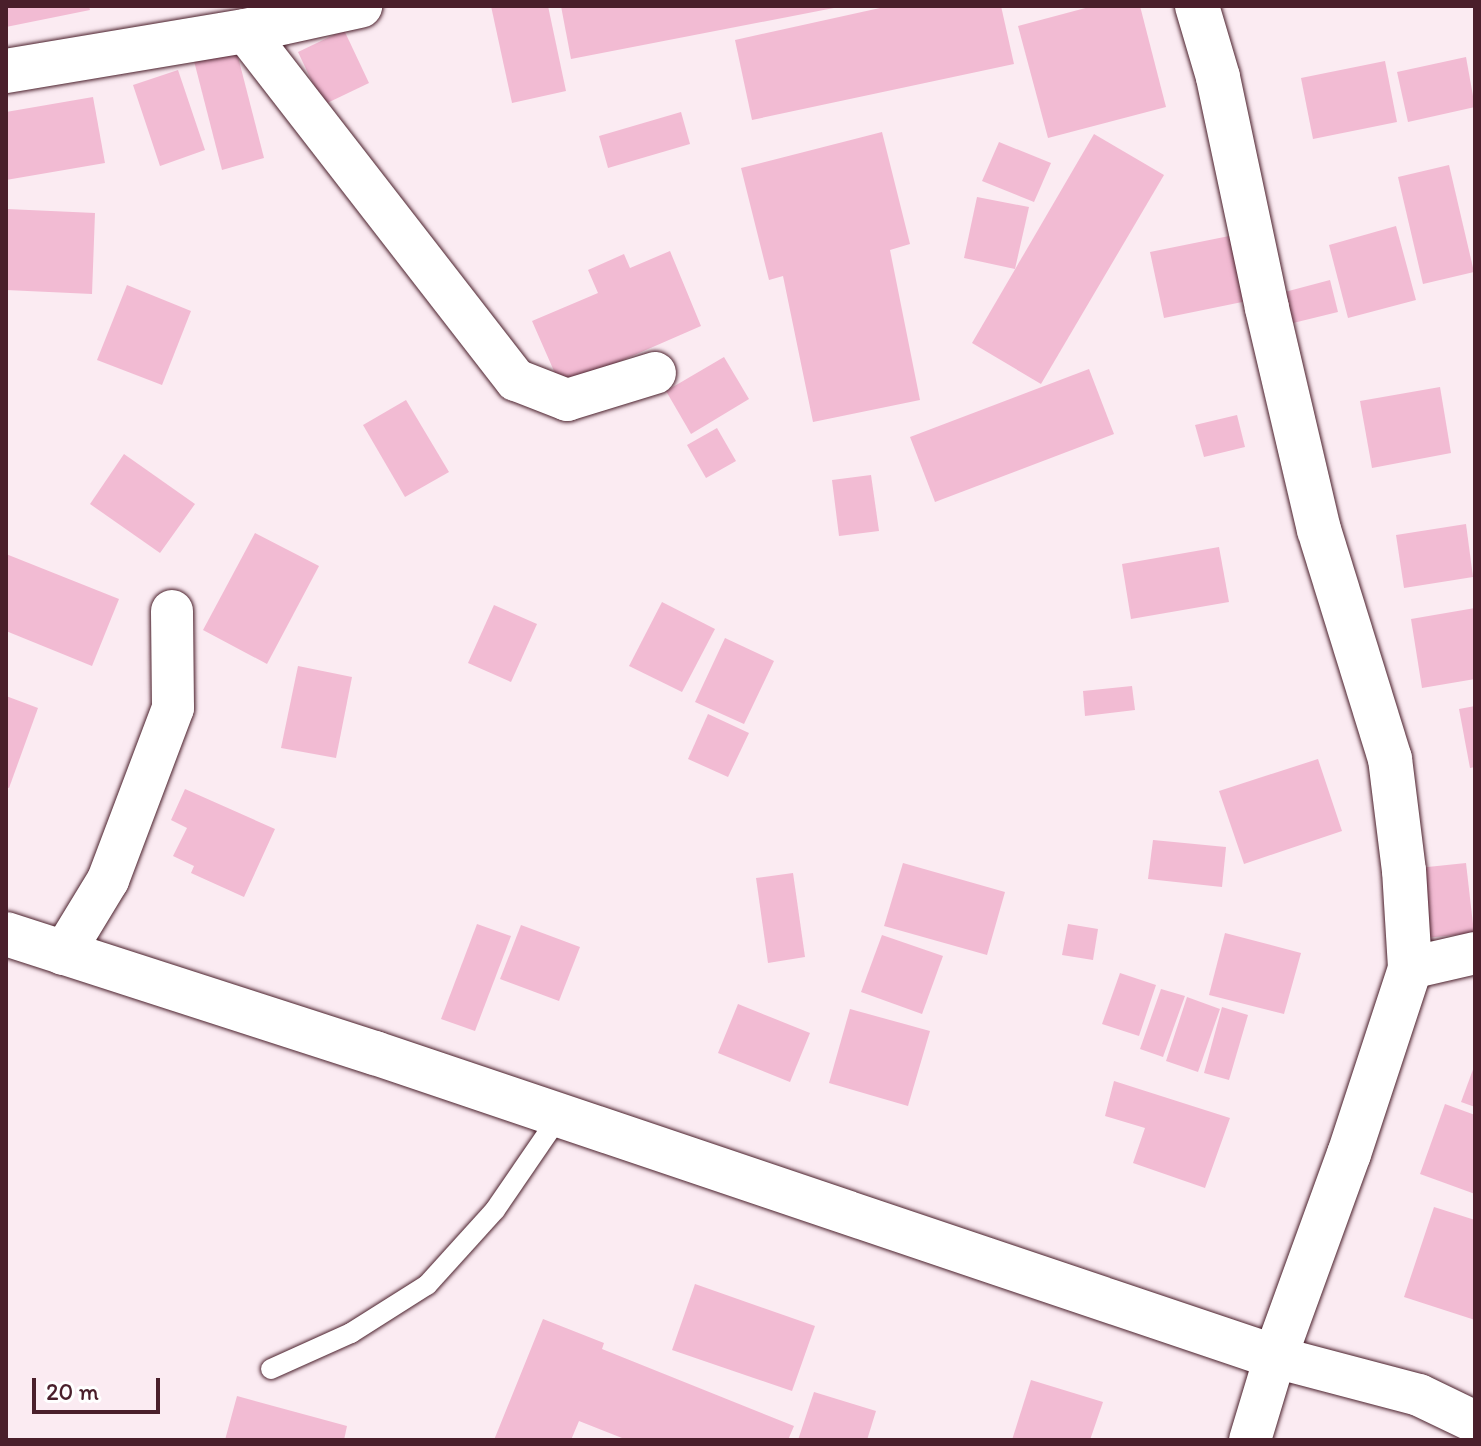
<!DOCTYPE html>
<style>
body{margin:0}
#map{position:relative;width:1481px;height:1446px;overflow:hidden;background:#fbebf2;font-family:Itim,sans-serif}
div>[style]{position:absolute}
.building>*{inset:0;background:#f2bbd3}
.roads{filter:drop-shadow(0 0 2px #4a1f2b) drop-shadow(0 0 2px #4a1f2b)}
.lane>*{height:20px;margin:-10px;padding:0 10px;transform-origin:10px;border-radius:10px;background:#fff}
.street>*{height:42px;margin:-21px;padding:0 21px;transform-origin:21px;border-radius:21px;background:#fff}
.primary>*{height:44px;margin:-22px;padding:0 22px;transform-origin:22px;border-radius:22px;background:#fff}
span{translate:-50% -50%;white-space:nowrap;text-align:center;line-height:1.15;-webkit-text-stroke:7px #fff;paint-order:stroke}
.frame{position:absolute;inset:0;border:8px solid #4a1f2b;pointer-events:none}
.scale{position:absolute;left:32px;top:1378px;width:128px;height:36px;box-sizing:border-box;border:4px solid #4a1f2b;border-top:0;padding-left:10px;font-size:24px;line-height:28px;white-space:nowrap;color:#4a1f2b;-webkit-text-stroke:6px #fff;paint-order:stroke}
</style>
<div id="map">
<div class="building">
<i style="clip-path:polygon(6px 6px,89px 6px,90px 10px,6px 27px)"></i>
<i style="clip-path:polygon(491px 6px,548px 6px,566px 91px,512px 103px)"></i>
<i style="clip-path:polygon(561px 6px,839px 6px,839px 7px,571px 59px)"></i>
<i style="clip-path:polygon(889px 6px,1001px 6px,1014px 64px,752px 120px,735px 40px)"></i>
<i style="clip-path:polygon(1093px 6px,1140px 6px,1166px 107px,1048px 138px,1018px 26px)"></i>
<i style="clip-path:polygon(344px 30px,369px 83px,323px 105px,298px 52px)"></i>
<i style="clip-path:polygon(236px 49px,264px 158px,222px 170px,194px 61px)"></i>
<i style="clip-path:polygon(1466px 57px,1475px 107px,1408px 122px,1397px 72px)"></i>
<i style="clip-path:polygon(1385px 61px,1397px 122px,1313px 139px,1301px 78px)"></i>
<i style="clip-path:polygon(178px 70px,205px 150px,160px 166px,133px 85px)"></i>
<i style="clip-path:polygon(93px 97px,105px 163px,6px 180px,6px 112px)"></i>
<i style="clip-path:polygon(681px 112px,690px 144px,608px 168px,599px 136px)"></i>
<i style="clip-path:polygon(882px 132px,910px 244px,890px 250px,920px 400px,813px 422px,783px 276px,769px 280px,741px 168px)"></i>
<i style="clip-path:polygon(1094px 134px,1164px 175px,1041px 384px,972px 343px)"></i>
<i style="clip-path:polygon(999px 142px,1051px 163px,1034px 202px,982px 181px)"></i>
<i style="clip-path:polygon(1449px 165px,1474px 272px,1423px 284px,1398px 177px)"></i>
<i style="clip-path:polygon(977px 197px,1029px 207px,1015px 269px,964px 258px)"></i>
<i style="clip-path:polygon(7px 209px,95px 213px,92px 294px,6px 290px)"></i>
<i style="clip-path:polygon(1396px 226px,1416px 300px,1348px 318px,1329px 245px)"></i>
<i style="clip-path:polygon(1244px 233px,1257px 299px,1164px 318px,1150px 252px)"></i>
<i style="clip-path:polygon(670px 251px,701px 326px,561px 387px,532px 321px,598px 293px,588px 270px,624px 254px,630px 268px)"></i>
<i style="clip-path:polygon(1330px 280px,1338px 312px,1289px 324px,1281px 293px)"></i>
<i style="clip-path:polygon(127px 285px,191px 311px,162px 385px,97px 360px)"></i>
<i style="clip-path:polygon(724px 357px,749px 399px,691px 434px,666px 391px)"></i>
<i style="clip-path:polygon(1089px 369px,1114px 434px,935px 502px,910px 437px)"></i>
<i style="clip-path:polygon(1440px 387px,1451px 453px,1372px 468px,1360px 401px)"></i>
<i style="clip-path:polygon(406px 400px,449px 472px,405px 497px,363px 425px)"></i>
<i style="clip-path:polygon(1237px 415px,1245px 447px,1204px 457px,1195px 425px)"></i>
<i style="clip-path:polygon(717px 428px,736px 461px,706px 478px,687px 445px)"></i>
<i style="clip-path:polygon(124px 454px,195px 504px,160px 553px,90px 504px)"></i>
<i style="clip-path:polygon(871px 475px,879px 531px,839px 536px,832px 480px)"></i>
<i style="clip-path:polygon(1466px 524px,1473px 577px,1404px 588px,1396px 535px)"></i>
<i style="clip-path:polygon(255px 533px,319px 566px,267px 664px,203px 630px)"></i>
<i style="clip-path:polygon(1219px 547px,1229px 602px,1131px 619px,1122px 564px)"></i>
<i style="clip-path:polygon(6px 554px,119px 599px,92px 666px,6px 631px)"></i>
<i style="clip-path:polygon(662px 602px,715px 629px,682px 692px,629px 666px)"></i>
<i style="clip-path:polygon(494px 605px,537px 624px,511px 682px,468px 663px)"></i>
<i style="clip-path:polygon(1475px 608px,1475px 679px,1422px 688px,1411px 619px)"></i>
<i style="clip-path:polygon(725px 638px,774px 661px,744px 724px,695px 702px)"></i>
<i style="clip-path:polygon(298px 666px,352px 677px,336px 758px,281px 748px)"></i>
<i style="clip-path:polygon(1132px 686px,1135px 710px,1085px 716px,1083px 691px)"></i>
<i style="clip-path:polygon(6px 696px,38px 708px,9px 788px,6px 787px)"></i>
<i style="clip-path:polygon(1475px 706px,1475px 767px,1470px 768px,1459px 709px)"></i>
<i style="clip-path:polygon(708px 714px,749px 733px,728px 777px,688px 759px)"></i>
<i style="clip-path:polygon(1318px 759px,1342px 831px,1244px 864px,1219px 791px)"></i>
<i style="clip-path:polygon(185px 789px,275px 829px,244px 897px,191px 873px,194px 866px,173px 856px,187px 828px,171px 820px)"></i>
<i style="clip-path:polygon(1153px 840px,1226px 847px,1222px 887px,1148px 879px)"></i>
<i style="clip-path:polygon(903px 863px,1005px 892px,987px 955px,884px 926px)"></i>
<i style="clip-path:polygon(1466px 863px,1474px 933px,1426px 938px,1418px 868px)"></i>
<i style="clip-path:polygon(793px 873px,805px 957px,768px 963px,756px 878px)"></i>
<i style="clip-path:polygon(477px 924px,511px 936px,475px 1031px,441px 1019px)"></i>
<i style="clip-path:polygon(1068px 924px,1098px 929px,1093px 960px,1062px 955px)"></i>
<i style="clip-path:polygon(521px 925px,580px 947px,559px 1001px,500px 979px)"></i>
<i style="clip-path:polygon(1225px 933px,1301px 953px,1284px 1014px,1209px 995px)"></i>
<i style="clip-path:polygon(882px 935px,943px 956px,922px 1014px,861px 992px)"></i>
<i style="clip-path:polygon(1120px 973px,1156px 985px,1139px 1036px,1102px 1024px)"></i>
<i style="clip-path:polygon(1161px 989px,1185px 996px,1163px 1057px,1140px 1049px)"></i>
<i style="clip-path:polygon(1187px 997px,1220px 1009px,1198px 1072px,1166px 1061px)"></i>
<i style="clip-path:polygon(738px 1004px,810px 1033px,790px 1082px,718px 1053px)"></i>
<i style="clip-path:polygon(1222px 1007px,1248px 1015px,1229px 1080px,1204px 1073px)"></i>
<i style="clip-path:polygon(850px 1009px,930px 1031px,908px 1106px,829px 1083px)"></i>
<i style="clip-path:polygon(1475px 1064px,1475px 1107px,1461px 1102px)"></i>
<i style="clip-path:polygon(1114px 1081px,1230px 1118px,1205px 1188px,1133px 1163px,1145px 1128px,1105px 1116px)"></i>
<i style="clip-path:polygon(1445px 1104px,1475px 1115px,1475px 1194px,1420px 1174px)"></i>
<i style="clip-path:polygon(1434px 1207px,1475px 1220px,1475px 1320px,1404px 1297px)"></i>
<i style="clip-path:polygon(695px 1284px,815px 1326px,792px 1391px,672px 1350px)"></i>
<i style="clip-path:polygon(543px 1319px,604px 1343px,602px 1349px,794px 1426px,788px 1440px,627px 1440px,579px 1421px,571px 1440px,494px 1440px)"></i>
<i style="clip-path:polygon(1031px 1380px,1103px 1402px,1090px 1440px,1012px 1440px)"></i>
<i style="clip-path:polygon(814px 1392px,876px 1411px,867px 1440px,798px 1440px)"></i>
<i style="clip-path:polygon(237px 1396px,347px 1426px,344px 1440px,225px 1440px)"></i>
</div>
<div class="roads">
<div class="lane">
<i style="left:271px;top:1369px;width:88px;rotate:-24.2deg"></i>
<i style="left:351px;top:1333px;width:90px;rotate:-32.3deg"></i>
<i style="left:427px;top:1285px;width:101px;rotate:-47.8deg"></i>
<i style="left:495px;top:1210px;width:115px;rotate:-55.6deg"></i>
</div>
<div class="street">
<i style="left:245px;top:31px;width:442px;rotate:52.2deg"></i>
<i style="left:516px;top:380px;width:55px;rotate:21.4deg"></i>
<i style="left:567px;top:400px;width:92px;rotate:-17.1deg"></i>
<i style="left:63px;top:954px;width:87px;rotate:-58.7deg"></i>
<i style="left:108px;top:880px;width:184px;rotate:-69.3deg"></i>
<i style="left:173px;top:708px;width:97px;rotate:-90.6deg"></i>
<i style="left:1410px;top:968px;width:67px;rotate:-13deg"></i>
<i style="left:1250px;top:1440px;width:87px;rotate:-73.2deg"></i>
<i style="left:1275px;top:1357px;width:149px;rotate:14.8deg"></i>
<i style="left:1419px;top:1395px;width:62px;rotate:25.7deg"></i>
</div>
<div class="primary">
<i style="left:6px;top:71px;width:242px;rotate:-9.5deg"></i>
<i style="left:245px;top:31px;width:118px;rotate:-12.3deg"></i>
<i style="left:6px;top:934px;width:388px;rotate:17.9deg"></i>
<i style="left:375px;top:1053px;width:950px;rotate:18.66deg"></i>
<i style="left:1275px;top:1357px;width:216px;rotate:-70deg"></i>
<i style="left:1349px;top:1154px;width:196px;rotate:-71.8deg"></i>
<i style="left:1410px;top:968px;width:97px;rotate:-93.5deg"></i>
<i style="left:1404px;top:871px;width:113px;rotate:-97.1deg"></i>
<i style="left:1390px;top:759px;width:240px;rotate:-107.2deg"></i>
<i style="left:1319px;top:530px;width:228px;rotate:-103.2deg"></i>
<i style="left:1267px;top:308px;width:236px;rotate:-102deg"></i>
<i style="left:1218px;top:77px;width:74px;rotate:-106.5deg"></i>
</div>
</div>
<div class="frame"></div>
<div class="scale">20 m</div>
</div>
